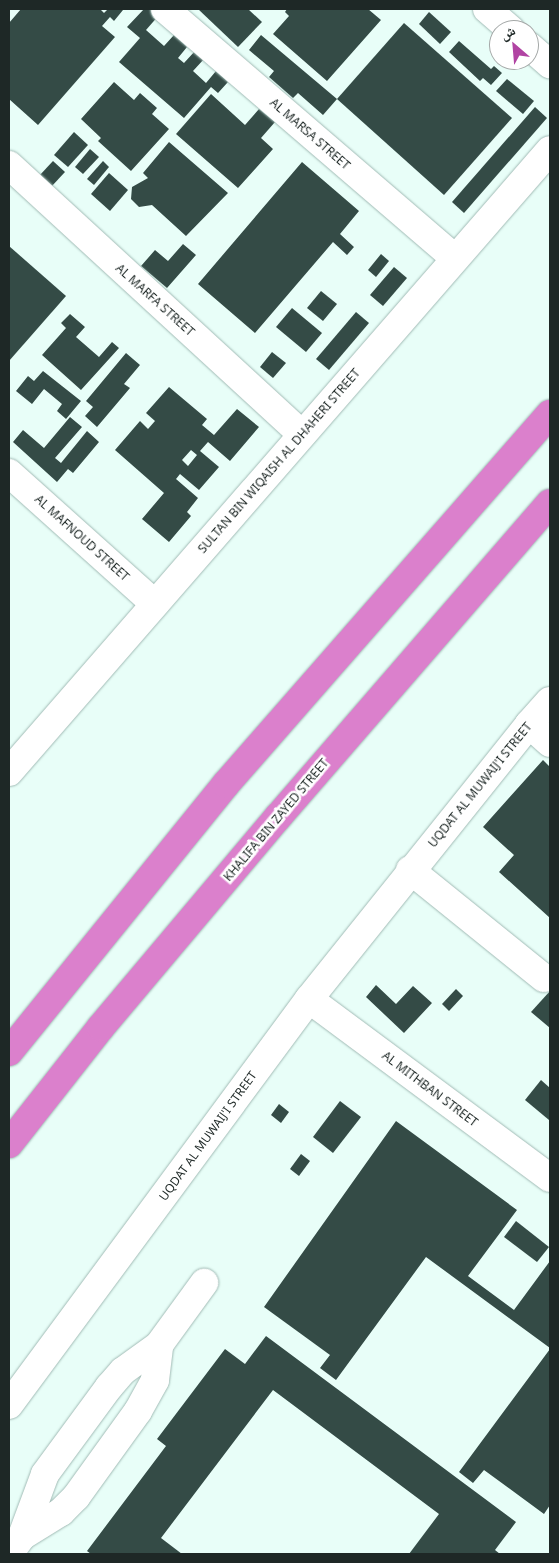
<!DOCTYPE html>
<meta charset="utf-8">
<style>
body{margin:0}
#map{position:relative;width:559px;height:1563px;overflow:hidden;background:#e8fef8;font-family:"Noto Sans","Noto Naskh Arabic",sans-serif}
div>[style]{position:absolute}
.building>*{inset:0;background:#344b46}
.roads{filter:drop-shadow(0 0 1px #a1bbb5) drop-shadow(0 0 1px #a1bbb5)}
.minor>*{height:28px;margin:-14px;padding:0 14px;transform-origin:14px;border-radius:14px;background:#fff}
.highway>*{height:28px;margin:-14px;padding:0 14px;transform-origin:14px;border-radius:14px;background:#db80cc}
span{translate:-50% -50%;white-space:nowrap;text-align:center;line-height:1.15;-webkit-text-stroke:5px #fff;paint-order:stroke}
.street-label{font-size:12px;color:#1e2826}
.frame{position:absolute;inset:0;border:10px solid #1e2826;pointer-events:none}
.north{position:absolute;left:489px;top:20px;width:50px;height:50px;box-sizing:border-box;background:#fff;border:1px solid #a5a9a8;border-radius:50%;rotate:333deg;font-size:14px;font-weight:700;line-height:20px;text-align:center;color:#1e2826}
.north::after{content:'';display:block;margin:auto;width:18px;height:22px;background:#b144a3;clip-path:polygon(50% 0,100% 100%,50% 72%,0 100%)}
</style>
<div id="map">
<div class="building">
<i style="clip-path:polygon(21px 9px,100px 9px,104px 13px,108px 9px,123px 10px,114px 21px,110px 17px,102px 26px,115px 37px,38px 125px,9px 99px,9px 23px)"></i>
<i style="clip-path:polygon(144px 9px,154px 9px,160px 14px,146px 30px,164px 46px,174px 35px,187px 47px,178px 58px,184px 63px,195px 51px,204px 59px,193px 71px,206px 83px,216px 71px,228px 82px,218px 93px,211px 87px,184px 118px,119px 62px,140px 38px,127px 27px)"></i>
<i style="clip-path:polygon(198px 9px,248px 9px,262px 22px,238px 47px)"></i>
<i style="clip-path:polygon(287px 9px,368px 9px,381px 20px,327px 81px,273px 34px,289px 16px,285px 12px)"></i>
<i style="clip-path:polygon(429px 12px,451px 32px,440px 44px,419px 24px)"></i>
<i style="clip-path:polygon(404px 23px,512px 118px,444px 195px,337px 99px)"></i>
<i style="clip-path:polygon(261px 35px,337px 99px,323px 115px,298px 93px,293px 98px,269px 77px,274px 71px,249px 50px)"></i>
<i style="clip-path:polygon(459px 41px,491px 69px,494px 66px,502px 73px,491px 85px,483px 78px,480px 81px,449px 52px)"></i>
<i style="clip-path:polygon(507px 79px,534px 101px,523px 114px,496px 91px)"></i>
<i style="clip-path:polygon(114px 82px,134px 100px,140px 93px,157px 108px,152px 114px,169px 129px,131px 171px,98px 141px,101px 138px,81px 119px)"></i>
<i style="clip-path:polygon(211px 94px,245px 125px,259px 109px,275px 122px,261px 138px,273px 149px,238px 188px,176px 134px)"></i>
<i style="clip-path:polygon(535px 107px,547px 118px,464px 213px,452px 202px)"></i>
<i style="clip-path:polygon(74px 132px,88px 145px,68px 167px,54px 155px)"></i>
<i style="clip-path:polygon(169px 142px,228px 193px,186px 236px,152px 205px,139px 207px,131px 199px,132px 187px,148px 178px,143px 173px)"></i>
<i style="clip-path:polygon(90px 149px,99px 157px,83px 174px,75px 167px)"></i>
<i style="clip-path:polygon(53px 161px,65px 172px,51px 187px,39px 176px)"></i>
<i style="clip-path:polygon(103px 161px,109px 167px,94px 185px,87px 179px)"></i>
<i style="clip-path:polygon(302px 162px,359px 211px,340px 234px,354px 247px,347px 255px,333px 242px,255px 333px,198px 284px)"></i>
<i style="clip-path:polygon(109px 173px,128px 190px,110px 211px,91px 194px)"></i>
<i style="clip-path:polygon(183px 244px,196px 255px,167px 288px,141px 266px,155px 250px,168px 261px)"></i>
<i style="clip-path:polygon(9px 246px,66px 296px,9px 361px)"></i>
<i style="clip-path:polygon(381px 254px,389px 261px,376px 277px,368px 270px)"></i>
<i style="clip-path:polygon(394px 267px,407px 278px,383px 306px,370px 295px)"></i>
<i style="clip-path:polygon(321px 291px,337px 304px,323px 321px,307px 308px)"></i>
<i style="clip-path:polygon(292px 308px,322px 333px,306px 352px,276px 327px)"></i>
<i style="clip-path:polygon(356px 312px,369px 323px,329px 370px,316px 359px)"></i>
<i style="clip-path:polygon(70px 314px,85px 327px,76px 337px,99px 357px,112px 342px,119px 348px,81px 390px,42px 355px,66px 328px,61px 323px)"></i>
<i style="clip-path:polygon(272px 352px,286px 363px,273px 378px,260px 367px)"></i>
<i style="clip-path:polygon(126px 353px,140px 365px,124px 384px,130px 388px,97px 427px,85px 416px,93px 407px,86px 401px)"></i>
<i style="clip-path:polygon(43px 371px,81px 401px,66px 419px,57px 411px,62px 404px,44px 389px,32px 404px,16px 391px,28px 376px,34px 381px)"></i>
<i style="clip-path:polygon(evenodd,169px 387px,207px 419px,202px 425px,214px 435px,237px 409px,259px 427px,230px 461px,208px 442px,200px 451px,219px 467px,199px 490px,180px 474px,176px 479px,198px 498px,187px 512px,191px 516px,169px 542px,142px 519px,164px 493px,115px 450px,140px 421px,148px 429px,155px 421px,146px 413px,169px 387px,191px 450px,197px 455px,188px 466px,182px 460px,191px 450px)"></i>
<i style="clip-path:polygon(70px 417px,82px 427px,55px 458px,61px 463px,87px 431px,99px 442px,73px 473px,68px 469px,57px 482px,13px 442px,23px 430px,44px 448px)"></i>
<i style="clip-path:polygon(543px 760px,550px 767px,550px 918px,499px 872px,514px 855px,483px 827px)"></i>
<i style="clip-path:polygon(376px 985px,396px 1004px,413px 986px,432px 1003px,404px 1033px,366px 997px)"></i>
<i style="clip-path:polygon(456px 989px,463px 996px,449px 1011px,442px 1004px)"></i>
<i style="clip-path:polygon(550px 991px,550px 1028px,531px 1012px)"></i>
<i style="clip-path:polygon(541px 1080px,550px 1088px,549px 1120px,525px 1100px)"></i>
<i style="clip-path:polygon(340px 1101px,361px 1117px,333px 1153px,313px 1137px)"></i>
<i style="clip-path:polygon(279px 1104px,289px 1112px,281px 1123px,271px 1115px)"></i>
<i style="clip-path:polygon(396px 1121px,517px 1210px,468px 1276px,514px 1310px,550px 1261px,550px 1348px,426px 1257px,336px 1380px,320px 1368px,330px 1355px,264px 1307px)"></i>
<i style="clip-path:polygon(301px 1154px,310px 1161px,299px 1176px,290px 1169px)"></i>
<i style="clip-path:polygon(516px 1221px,549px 1247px,537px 1262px,504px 1237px)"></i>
<i style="clip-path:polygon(266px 1336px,516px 1522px,495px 1550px,500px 1554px,409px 1554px,439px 1514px,273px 1390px,161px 1538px,182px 1554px,91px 1554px,87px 1551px,166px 1446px,157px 1439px,225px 1349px,245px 1364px)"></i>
<i style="clip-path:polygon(550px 1349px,550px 1505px,544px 1514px,484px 1470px,473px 1483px,459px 1472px)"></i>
</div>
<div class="roads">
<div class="minor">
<i style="left:165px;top:9px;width:382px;rotate:40.7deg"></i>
<i style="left:487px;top:9px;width:32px;rotate:41deg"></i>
<i style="left:529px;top:46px;width:28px;rotate:41deg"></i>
<i style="left:9px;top:165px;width:398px;rotate:42.6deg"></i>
<i style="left:9px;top:473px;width:196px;rotate:41.9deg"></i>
<i style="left:529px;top:724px;width:28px;rotate:42deg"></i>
<i style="left:9px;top:772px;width:824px;rotate:-48.98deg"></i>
<i style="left:410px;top:870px;width:172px;rotate:38.9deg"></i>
<i style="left:309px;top:999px;width:300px;rotate:36.6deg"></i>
<i style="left:9px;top:1405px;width:505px;rotate:-53.54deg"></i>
<i style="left:309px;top:999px;width:352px;rotate:-51.3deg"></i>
<i style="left:529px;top:724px;width:31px;rotate:-48deg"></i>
<i style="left:22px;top:1536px;width:46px;rotate:-31.6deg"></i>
<i style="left:61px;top:1512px;width:21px;rotate:-45deg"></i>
<i style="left:76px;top:1497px;width:106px;rotate:-54.2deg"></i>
<i style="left:138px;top:1411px;width:35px;rotate:-61deg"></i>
<i style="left:155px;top:1380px;width:35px;rotate:-83deg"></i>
<i style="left:9px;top:1554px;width:22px;rotate:-54deg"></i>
<i style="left:22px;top:1536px;width:66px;rotate:-69.6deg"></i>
<i style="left:45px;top:1474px;width:108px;rotate:-53.7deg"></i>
<i style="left:109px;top:1387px;width:21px;rotate:-49deg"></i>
<i style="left:123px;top:1371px;width:44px;rotate:-35.8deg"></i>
<i style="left:159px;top:1345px;width:77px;rotate:-54deg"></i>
</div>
<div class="highway">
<i style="left:9px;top:1052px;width:345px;rotate:-51deg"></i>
<i style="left:226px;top:784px;width:492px;rotate:-48.8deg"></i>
<i style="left:9px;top:1144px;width:149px;rotate:-51.8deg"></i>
<i style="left:101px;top:1027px;width:275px;rotate:-49.9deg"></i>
<i style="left:278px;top:817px;width:415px;rotate:-49.1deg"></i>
</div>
</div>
<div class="street-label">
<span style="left:310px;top:134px;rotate:41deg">AL MARSA STREET</span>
<span style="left:155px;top:300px;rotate:42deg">AL MARFA STREET</span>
<span style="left:279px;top:461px;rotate:-49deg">SULTAN BIN WIQAISH AL DHAHERI STREET</span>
<span style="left:82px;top:538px;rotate:42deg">AL MAFNOUD STREET</span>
<span style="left:480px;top:785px;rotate:-51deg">UQDAT AL MUWAIJ'I STREET</span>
<span style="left:276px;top:820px;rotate:-50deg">KHALIFA BIN ZAYED STREET</span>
<span style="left:430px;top:1089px;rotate:37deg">AL MITHBAN STREET</span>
<span style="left:208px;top:1136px;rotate:-54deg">UQDAT AL MUWAIJ'I STREET</span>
</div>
<div class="frame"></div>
<div class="north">ش</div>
</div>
